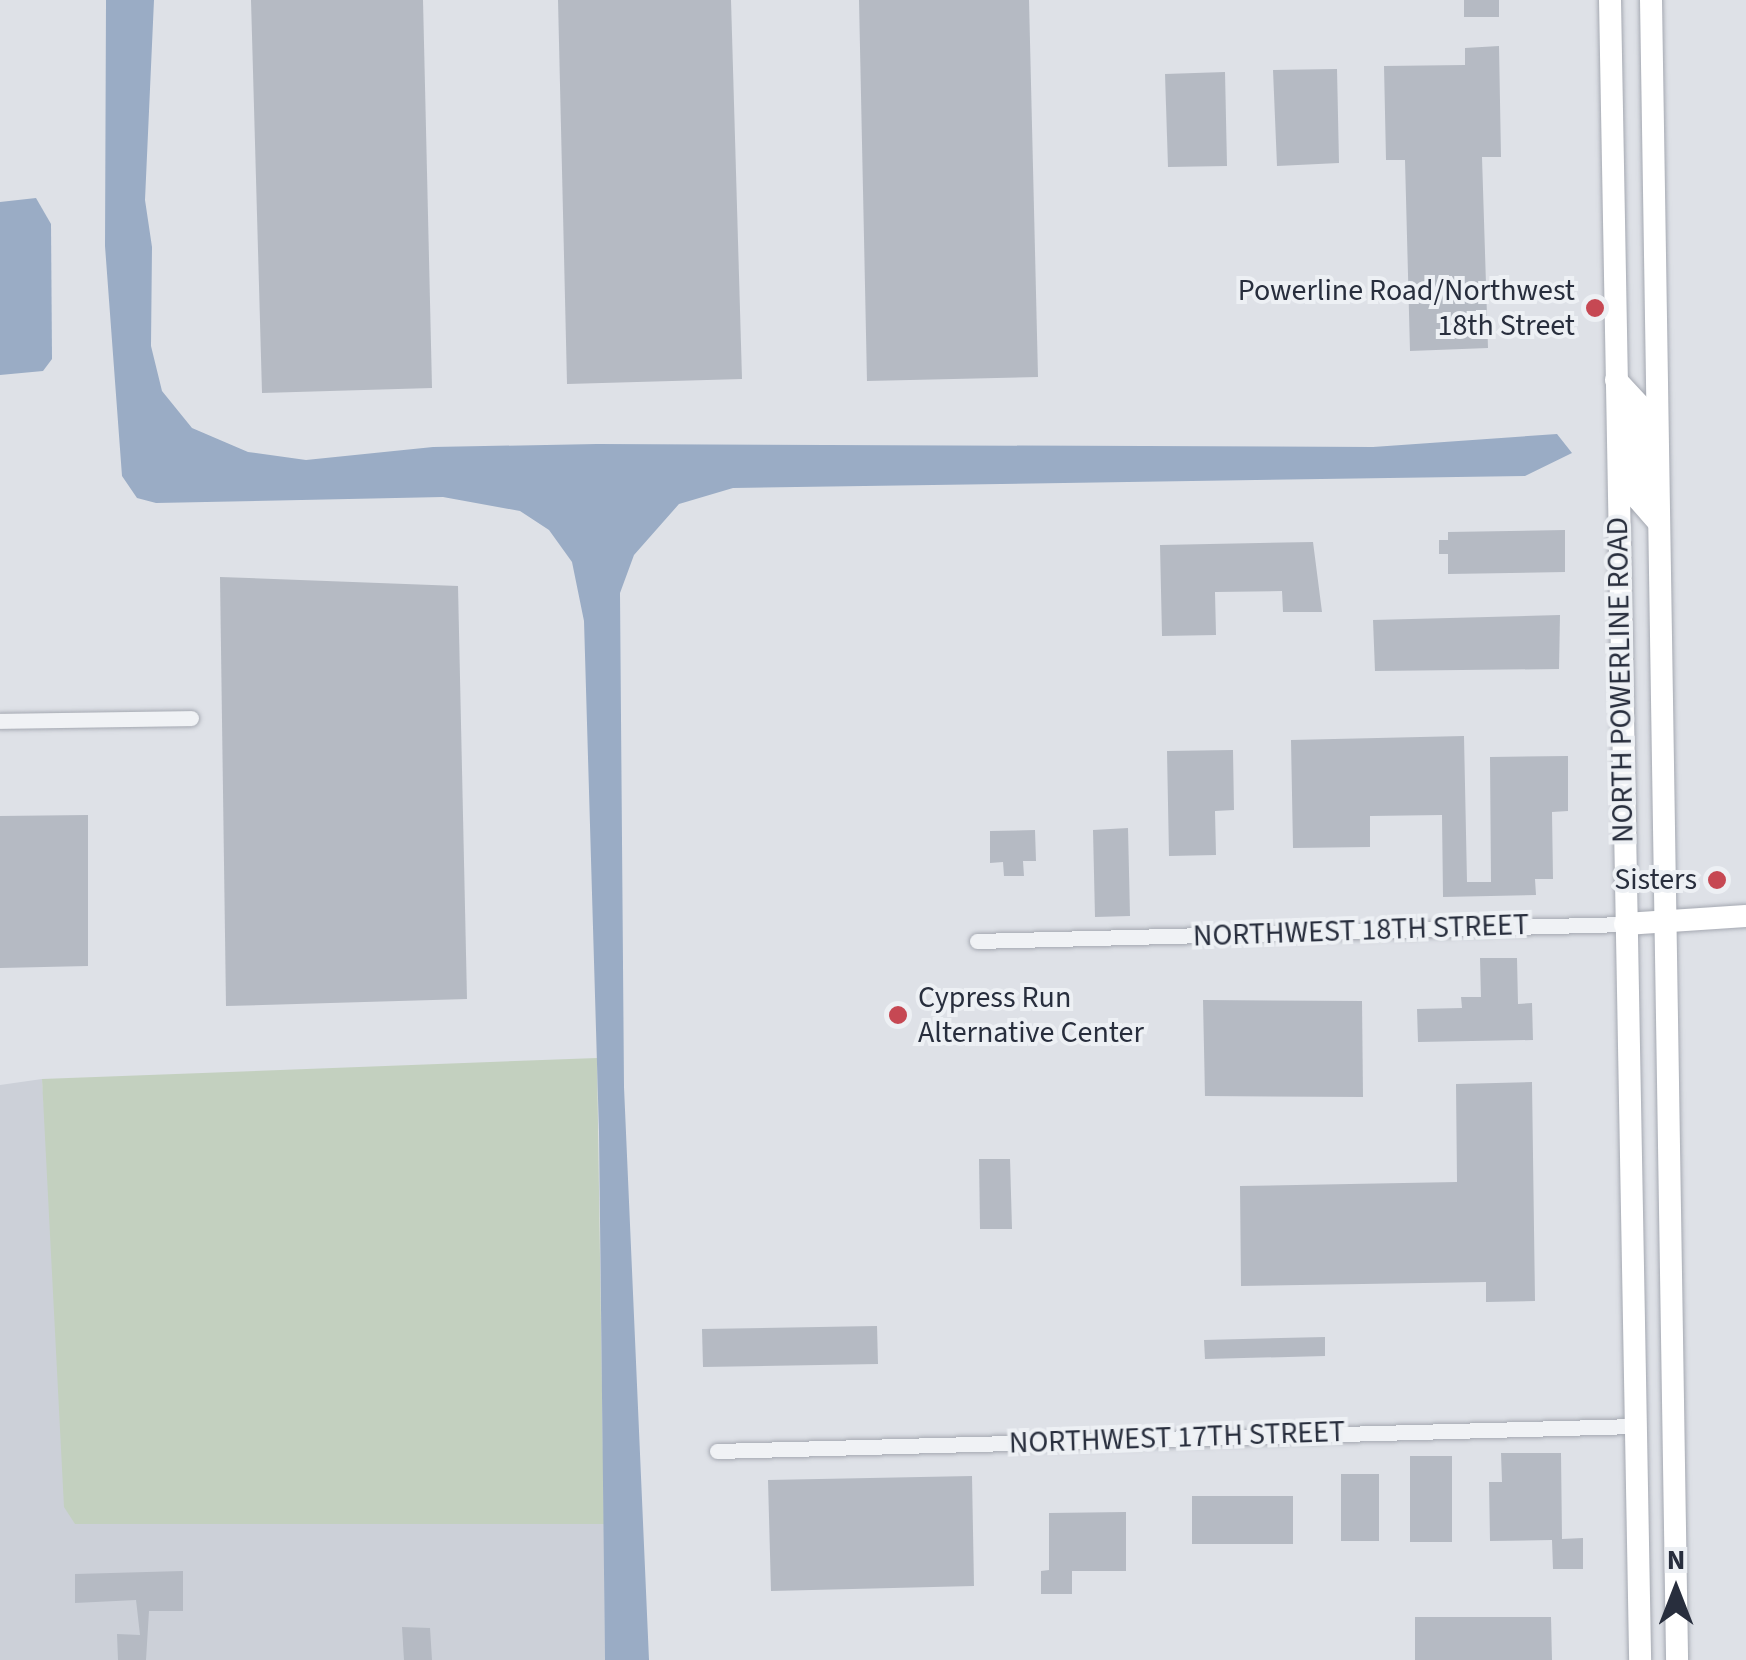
<!DOCTYPE html>
<style>
body{margin:0}
#map{position:relative;width:1746px;height:1660px;overflow:hidden;background:#dee1e7;font-family:"Source Sans 3",sans-serif}
div>[style]{position:absolute}
.built>*{inset:0;background:#ccd0d8}
.green>*{inset:0;background:#c3d0bf}
.water>*{inset:0;background:#9aacc5}
.building>*{inset:0;background:#b5bac3}
.roads{filter:drop-shadow(0 0 2px #a4a8b1) drop-shadow(0 0 2px #a4a8b1)}
.street>*{height:15px;margin:-7.5px;padding:0 7.5px;transform-origin:7.5px;border-radius:7.5px;background:#f0f2f5}
.secondary>*{height:22px;margin:-11px;padding:0 11px;transform-origin:11px;border-radius:11px;background:#fff}
.dots>*{width:28px;height:28px;translate:-50% -50%;box-sizing:border-box;border:5px solid #edf0f4;border-radius:50%}
span{translate:-50% -50%;white-space:nowrap;text-align:center;line-height:1.15;-webkit-text-stroke:8px #edf0f4;paint-order:stroke}
.poi-label{font-size:30px;color:#282e3d}
.right{translate:-100% -50%;text-align:right}
.left{translate:0 -50%;text-align:left}
.street-label{font-size:30px;color:#282e3d}
.north{position:absolute;left:1626px;top:1540px;width:100px;height:100px;-webkit-text-stroke:8px #edf0f4;paint-order:stroke;rotate:0deg;font-size:28px;font-weight:700;line-height:40px;text-align:center;color:#282e3d}
.north::after{content:'';display:block;margin:auto;width:35px;height:45px;background:#282e3d;clip-path:polygon(50% 0,100% 100%,50% 72%,0 100%)}
</style>
<div id="map">
<div class="built">
<i style="clip-path:polygon(42px 1079px,75px 1524px,604px 1524px,605px 1660px,0 1660px,0 1085px)"></i>
</div>
<div class="green">
<i style="clip-path:polygon(597px 1058px,604px 1524px,75px 1524px,64px 1507px,42px 1079px)"></i>
</div>
<div class="water">
<i style="clip-path:polygon(106px 0,154px 0,145px 200px,152px 247px,151px 346px,162px 391px,192px 428px,248px 452px,306px 460px,433px 447px,597px 444px,1373px 447px,1557px 434px,1572px 453px,1525px 476px,733px 488px,679px 504px,634px 555px,620px 593px,624px 1087px,649px 1660px,605px 1660px,599px 1132px,584px 621px,572px 562px,549px 530px,520px 511px,443px 497px,156px 503px,137px 498px,122px 476px,105px 246px)"></i>
<i style="clip-path:polygon(36px 198px,51px 224px,52px 359px,43px 371px,0 375px,0 202px)"></i>
</div>
<div class="building">
<i style="clip-path:polygon(251px 0,423px 0,432px 388px,262px 393px)"></i>
<i style="clip-path:polygon(558px 0,731px 0,742px 379px,567px 384px)"></i>
<i style="clip-path:polygon(859px 0,1029px 0,1038px 377px,867px 381px)"></i>
<i style="clip-path:polygon(1464px 0,1499px 0,1499px 17px,1464px 17px)"></i>
<i style="clip-path:polygon(1499px 46px,1501px 157px,1482px 157px,1488px 348px,1410px 351px,1405px 160px,1386px 160px,1384px 66px,1465px 65px,1465px 48px)"></i>
<i style="clip-path:polygon(1337px 69px,1339px 163px,1277px 166px,1273px 70px)"></i>
<i style="clip-path:polygon(1225px 72px,1227px 166px,1168px 167px,1165px 74px)"></i>
<i style="clip-path:polygon(1565px 530px,1565px 572px,1448px 574px,1448px 554px,1439px 554px,1439px 540px,1448px 540px,1448px 532px)"></i>
<i style="clip-path:polygon(1313px 542px,1322px 612px,1283px 612px,1282px 591px,1215px 592px,1216px 635px,1162px 636px,1160px 545px)"></i>
<i style="clip-path:polygon(220px 577px,458px 586px,467px 999px,226px 1006px)"></i>
<i style="clip-path:polygon(1560px 615px,1559px 669px,1375px 671px,1373px 620px)"></i>
<i style="clip-path:polygon(1464px 736px,1467px 882px,1491px 882px,1490px 757px,1568px 756px,1568px 811px,1552px 812px,1553px 879px,1535px 879px,1536px 895px,1443px 897px,1442px 815px,1370px 816px,1370px 847px,1293px 848px,1291px 740px)"></i>
<i style="clip-path:polygon(1233px 750px,1234px 810px,1215px 811px,1216px 855px,1169px 856px,1167px 751px)"></i>
<i style="clip-path:polygon(88px 815px,88px 966px,0 968px,0 816px)"></i>
<i style="clip-path:polygon(1128px 828px,1130px 916px,1095px 917px,1093px 830px)"></i>
<i style="clip-path:polygon(1035px 830px,1036px 861px,1023px 861px,1024px 876px,1004px 876px,1003px 862px,990px 863px,990px 831px)"></i>
<i style="clip-path:polygon(1480px 958px,1517px 958px,1518px 1004px,1532px 1003px,1533px 1040px,1418px 1042px,1417px 1009px,1462px 1008px,1461px 997px,1481px 997px)"></i>
<i style="clip-path:polygon(1203px 1000px,1362px 1001px,1363px 1097px,1205px 1096px)"></i>
<i style="clip-path:polygon(1532px 1082px,1535px 1301px,1486px 1302px,1486px 1282px,1241px 1286px,1240px 1186px,1457px 1182px,1456px 1084px)"></i>
<i style="clip-path:polygon(979px 1159px,1010px 1159px,1012px 1229px,980px 1229px)"></i>
<i style="clip-path:polygon(877px 1326px,878px 1364px,703px 1367px,702px 1329px)"></i>
<i style="clip-path:polygon(1325px 1337px,1325px 1356px,1205px 1359px,1204px 1340px)"></i>
<i style="clip-path:polygon(1501px 1453px,1561px 1453px,1562px 1539px,1583px 1538px,1583px 1569px,1553px 1569px,1552px 1540px,1490px 1541px,1489px 1482px,1502px 1482px)"></i>
<i style="clip-path:polygon(1410px 1456px,1452px 1456px,1452px 1542px,1410px 1542px)"></i>
<i style="clip-path:polygon(1341px 1474px,1379px 1474px,1379px 1541px,1341px 1541px)"></i>
<i style="clip-path:polygon(972px 1476px,974px 1586px,771px 1591px,768px 1480px)"></i>
<i style="clip-path:polygon(1192px 1496px,1293px 1496px,1293px 1544px,1192px 1544px)"></i>
<i style="clip-path:polygon(1126px 1512px,1126px 1571px,1072px 1571px,1072px 1594px,1041px 1594px,1041px 1571px,1049px 1570px,1049px 1513px)"></i>
<i style="clip-path:polygon(183px 1571px,183px 1611px,149px 1611px,146px 1660px,118px 1660px,117px 1634px,140px 1635px,136px 1600px,75px 1603px,75px 1574px)"></i>
<i style="clip-path:polygon(1415px 1617px,1551px 1617px,1552px 1660px,1415px 1660px)"></i>
<i style="clip-path:polygon(402px 1627px,430px 1628px,432px 1660px,404px 1660px)"></i>
</div>
<div class="roads">
<div class="street">
<i style="left:0;top:721px;width:191px;rotate:-0.9deg"></i>
<i style="left:977px;top:941px;width:648px;rotate:-1.5deg"></i>
<i style="left:717px;top:1451px;width:920px;rotate:-1.56deg"></i>
</div>
<div class="secondary">
<i style="left:1610px;top:0;width:1660px;rotate:88.96deg"></i>
<i style="left:1651px;top:0;width:1660px;rotate:89.1deg"></i>
<i style="left:1616px;top:380px;width:33px;rotate:47deg"></i>
<i style="left:1638px;top:404px;width:96px;rotate:89.4deg"></i>
<i style="left:1639px;top:500px;width:29px;rotate:49deg"></i>
<i style="left:1625px;top:924px;width:121px;rotate:-3.8deg"></i>
</div>
</div>
<div class="dots">
<i style="left:1595px;top:308px;background:#c64853"></i>
<i style="left:1717px;top:880px;background:#c64853"></i>
<i style="left:898px;top:1015px;background:#c64853"></i>
</div>
<div class="poi-label">
<span class="right" style="left:1575px;top:308px">Powerline Road/Northwest<br>18th Street</span>
<span class="right" style="left:1697px;top:880px">Sisters</span>
<span class="left" style="left:918px;top:1015px">Cypress Run<br>Alternative Center</span>
</div>
<div class="street-label">
<span style="left:1621px;top:680px;rotate:-91deg">NORTH POWERLINE ROAD</span>
<span style="left:1361px;top:931px;rotate:-2deg">NORTHWEST 18TH STREET</span>
<span style="left:1177px;top:1438px;rotate:-2deg">NORTHWEST 17TH STREET</span>
</div>
<div class="north">N</div>
</div>
